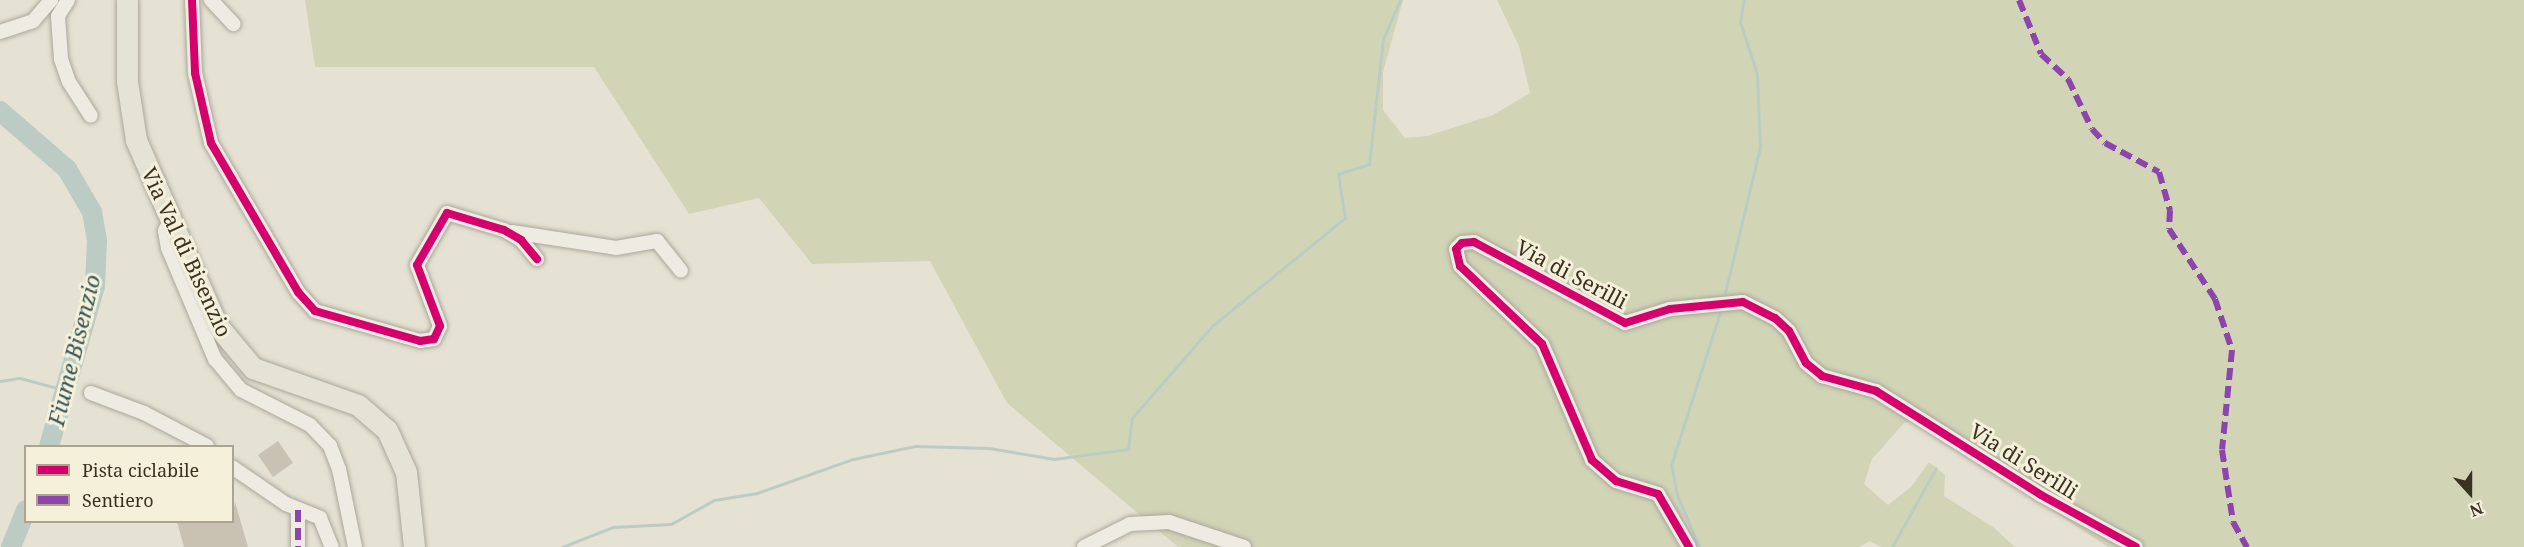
<!DOCTYPE html>
<style>
body{margin:0}
#map{position:relative;width:2524px;height:547px;overflow:hidden;background:#e5e2d3;font-family:"Noto Serif",serif}
div>[style]{position:absolute}
.green>*{inset:0;background:#d1d5b6}
.stream>*{height:3px;margin:-1.5px;padding:0 1.5px;transform-origin:1.5px;border-radius:1.5px;background:#bcccc4}
.river>*{height:20px;margin:-10px;padding:0 10px;transform-origin:10px;border-radius:10px;background:#bcccc4}
.building>*{inset:0;background:#c9c2b3}
.roads{filter:drop-shadow(0 0 2px #aba79b) drop-shadow(0 0 2px #aba79b)}
.street>*{height:14px;margin:-7px;padding:0 7px;transform-origin:7px;border-radius:7px;background:#eeebe3}
.primary>*{height:21px;margin:-10.5px;padding:0 10.5px;transform-origin:10.5px;border-radius:10.5px;background:#e5e2d6}
.quiet>*{height:6px;margin-top:-3px;transform-origin:0;background:repeating-linear-gradient(90deg,#8e44ad 0 12px,transparent 0 18px)}
.cycleway>*{height:8px;margin:-4px;padding:0 4px;transform-origin:4px;border-radius:4px;background:#d6006c}
span{translate:-50% -50%;white-space:nowrap;text-align:center;line-height:1.15;-webkit-text-stroke:6px #f4f0da;paint-order:stroke}
.street-label{font-size:21px;color:#3a3122}
.water-label{font-size:22px;color:#335659;font-style:italic}
.legend{position:absolute;left:24px;top:445px;width:210px;height:78px;box-sizing:border-box;background:#f4f0da;border:2px solid #aaa490;margin:0;padding:8px 10px;list-style:none;font-size:18px;color:#3a3122}
.legend li{display:flex;align-items:center;gap:12px;height:30px}
.legend b{width:30px;border:2px solid #aaa490}
.north{position:absolute;left:2440px;top:463px;width:60px;height:60px;-webkit-text-stroke:4px #f4f0da;paint-order:stroke;rotate:159deg;font-size:16px;font-weight:700;line-height:24px;text-align:center;color:#3a3122}
.north::after{content:'';display:block;margin:auto;width:21px;height:27px;background:#3a3122;clip-path:polygon(50% 0,100% 100%,50% 72%,0 100%)}
</style>
<div id="map">
<div class="green">
<i style="clip-path:polygon(305px 0,1403px 0,1383px 72px,1383px 110px,1405px 138px,1427px 136px,1493px 115px,1530px 93px,1519px 46px,1497px 0,2524px 0,2524px 547px,2108px 547px,1916px 421px,1904px 423px,1872px 459px,1864px 484px,1888px 505px,1911px 487px,1929px 462px,1945px 475px,1944px 496px,1993px 527px,2015px 547px,1881px 547px,1870px 541px,1859px 547px,1178px 547px,1007px 403px,930px 261px,812px 264px,759px 198px,689px 214px,594px 67px,315px 67px)"></i>
</div>
<div class="stream">
<i style="left:1725px;top:293px;width:150px;rotate:-76.5deg"></i>
<i style="left:1760px;top:147px;width:73px;rotate:-92.4deg"></i>
<i style="left:1757px;top:74px;width:55px;rotate:-108.1deg"></i>
<i style="left:1740px;top:22px;width:22px;rotate:-80deg"></i>
<i style="left:0;top:381px;width:20px;rotate:-9deg"></i>
<i style="left:20px;top:378px;width:50px;rotate:15.2deg"></i>
<i style="left:562px;top:547px;width:55px;rotate:-21.4deg"></i>
<i style="left:613px;top:527px;width:58px;rotate:-3deg"></i>
<i style="left:671px;top:524px;width:49px;rotate:-29.2deg"></i>
<i style="left:714px;top:500px;width:44px;rotate:-9.2deg"></i>
<i style="left:757px;top:493px;width:102px;rotate:-19.5deg"></i>
<i style="left:853px;top:459px;width:63px;rotate:-11.8deg"></i>
<i style="left:915px;top:446px;width:74px;rotate:1.5deg"></i>
<i style="left:989px;top:448px;width:66px;rotate:9.6deg"></i>
<i style="left:1054px;top:459px;width:75px;rotate:-7.7deg"></i>
<i style="left:1128px;top:449px;width:31px;rotate:-83deg"></i>
<i style="left:1132px;top:418px;width:122px;rotate:-49deg"></i>
<i style="left:1212px;top:326px;width:171px;rotate:-39.1deg"></i>
<i style="left:1345px;top:218px;width:45px;rotate:-99deg"></i>
<i style="left:1338px;top:174px;width:33px;rotate:-18deg"></i>
<i style="left:1369px;top:164px;width:126px;rotate:-83.6deg"></i>
<i style="left:1383px;top:39px;width:43px;rotate:-66.4deg"></i>
<i style="left:1699px;top:547px;width:56px;rotate:-112.9deg"></i>
<i style="left:1677px;top:495px;width:31px;rotate:-101deg"></i>
<i style="left:1671px;top:465px;width:161px;rotate:-72.2deg"></i>
<i style="left:1892px;top:547px;width:90px;rotate:-60.9deg"></i>
</div>
<div class="river">
<i style="left:0;top:111px;width:89px;rotate:40.9deg"></i>
<i style="left:67px;top:169px;width:50px;rotate:59.8deg"></i>
<i style="left:92px;top:212px;width:28px;rotate:80deg"></i>
<i style="left:97px;top:240px;width:46px;rotate:92.5deg"></i>
<i style="left:95px;top:286px;width:166px;rotate:106deg"></i>
<i style="left:11px;top:547px;width:40px;rotate:-68deg"></i>
</div>
<div class="building">
<i style="clip-path:polygon(278px 441px,293px 463px,273px 477px,258px 455px)"></i>
<i style="clip-path:polygon(235px 502px,248px 547px,184px 547px,177px 522px,232px 522px)"></i>
</div>
<div class="roads">
<div class="street">
<i style="left:68px;top:0;width:19px;rotate:122deg"></i>
<i style="left:58px;top:16px;width:43px;rotate:86deg"></i>
<i style="left:61px;top:59px;width:24px;rotate:71deg"></i>
<i style="left:69px;top:82px;width:40px;rotate:57.1deg"></i>
<i style="left:192px;top:0;width:73px;rotate:87.6deg"></i>
<i style="left:195px;top:73px;width:72px;rotate:77.1deg"></i>
<i style="left:211px;top:143px;width:173px;rotate:59.7deg"></i>
<i style="left:298px;top:292px;width:25px;rotate:48deg"></i>
<i style="left:315px;top:311px;width:109px;rotate:15.9deg"></i>
<i style="left:420px;top:341px;width:14px;rotate:-8deg"></i>
<i style="left:434px;top:339px;width:14px;rotate:-65deg"></i>
<i style="left:440px;top:326px;width:65px;rotate:-110.7deg"></i>
<i style="left:417px;top:265px;width:60px;rotate:-60deg"></i>
<i style="left:447px;top:213px;width:59px;rotate:16.6deg"></i>
<i style="left:504px;top:230px;width:20px;rotate:30deg"></i>
<i style="left:521px;top:240px;width:25px;rotate:50deg"></i>
<i style="left:211px;top:0;width:33px;rotate:47deg"></i>
<i style="left:0;top:32px;width:35px;rotate:-18deg"></i>
<i style="left:33px;top:21px;width:28px;rotate:-49deg"></i>
<i style="left:170px;top:221px;width:11px;rotate:117deg"></i>
<i style="left:165px;top:231px;width:17px;rotate:80deg"></i>
<i style="left:168px;top:248px;width:121px;rotate:67.1deg"></i>
<i style="left:215px;top:359px;width:40px;rotate:50deg"></i>
<i style="left:241px;top:390px;width:77px;rotate:26.9deg"></i>
<i style="left:310px;top:425px;width:29px;rotate:46deg"></i>
<i style="left:330px;top:446px;width:25px;rotate:69deg"></i>
<i style="left:339px;top:469px;width:80px;rotate:78.4deg"></i>
<i style="left:512px;top:232px;width:105px;rotate:8.7deg"></i>
<i style="left:616px;top:248px;width:42px;rotate:-9.7deg"></i>
<i style="left:657px;top:241px;width:38px;rotate:51deg"></i>
<i style="left:91px;top:393px;width:57px;rotate:20.7deg"></i>
<i style="left:144px;top:413px;width:71px;rotate:27.6deg"></i>
<i style="left:232px;top:467px;width:65px;rotate:34.4deg"></i>
<i style="left:286px;top:504px;width:37px;rotate:22deg"></i>
<i style="left:320px;top:518px;width:31px;rotate:68deg"></i>
<i style="left:298px;top:510px;width:37px;rotate:90deg"></i>
<i style="left:1084px;top:547px;width:51px;rotate:-26.6deg"></i>
<i style="left:1130px;top:524px;width:39px;rotate:-3deg"></i>
<i style="left:1169px;top:522px;width:79px;rotate:18.4deg"></i>
<i style="left:1689px;top:547px;width:61px;rotate:-120.3deg"></i>
<i style="left:1658px;top:494px;width:44px;rotate:-162.8deg"></i>
<i style="left:1616px;top:481px;width:32px;rotate:-139deg"></i>
<i style="left:1592px;top:460px;width:126px;rotate:-113.3deg"></i>
<i style="left:1542px;top:344px;width:113px;rotate:-136.4deg"></i>
<i style="left:1460px;top:266px;width:17px;rotate:-103deg"></i>
<i style="left:1456px;top:249px;width:8px;rotate:-45deg"></i>
<i style="left:1462px;top:243px;width:12px;rotate:-5deg"></i>
<i style="left:1474px;top:242px;width:171px;rotate:28.2deg"></i>
<i style="left:1625px;top:323px;width:47px;rotate:-17.3deg"></i>
<i style="left:1670px;top:309px;width:73px;rotate:-5.5deg"></i>
<i style="left:1743px;top:302px;width:36px;rotate:27deg"></i>
<i style="left:1775px;top:318px;width:19px;rotate:43deg"></i>
<i style="left:1789px;top:331px;width:36px;rotate:62deg"></i>
<i style="left:1806px;top:363px;width:21px;rotate:39deg"></i>
<i style="left:1822px;top:376px;width:56px;rotate:15.5deg"></i>
<i style="left:1876px;top:391px;width:195px;rotate:32.2deg"></i>
<i style="left:2041px;top:495px;width:108px;rotate:28.7deg"></i>
</div>
<div class="primary">
<i style="left:127px;top:0;width:81px;rotate:90deg"></i>
<i style="left:127px;top:81px;width:60px;rotate:81.3deg"></i>
<i style="left:136px;top:140px;width:202px;rotate:66.4deg"></i>
<i style="left:217px;top:325px;width:56px;rotate:50.1deg"></i>
<i style="left:253px;top:368px;width:111px;rotate:19.4deg"></i>
<i style="left:358px;top:405px;width:38px;rotate:41deg"></i>
<i style="left:387px;top:430px;width:46px;rotate:65.7deg"></i>
<i style="left:406px;top:472px;width:75px;rotate:83.9deg"></i>
</div>
</div>
<div class="quiet">
<i style="left:2019px;top:0;width:58px;rotate:67.8deg"></i>
<i style="left:2041px;top:54px;width:37px;rotate:43deg"></i>
<i style="left:2068px;top:79px;width:55px;rotate:64.4deg"></i>
<i style="left:2092px;top:129px;width:19px;rotate:47deg"></i>
<i style="left:2105px;top:143px;width:61px;rotate:28.2deg"></i>
<i style="left:2159px;top:172px;width:40px;rotate:74deg"></i>
<i style="left:2170px;top:210px;width:19px;rotate:93deg"></i>
<i style="left:2169px;top:229px;width:84px;rotate:56.7deg"></i>
<i style="left:2215px;top:299px;width:54px;rotate:71.6deg"></i>
<i style="left:2232px;top:350px;width:100px;rotate:95.7deg"></i>
<i style="left:2222px;top:450px;width:73px;rotate:81.3deg"></i>
<i style="left:2233px;top:522px;width:29px;rotate:61deg"></i>
<i style="left:298px;top:510px;width:37px;rotate:90deg"></i>
</div>
<div class="cycleway">
<i style="left:192px;top:0;width:73px;rotate:87.6deg"></i>
<i style="left:195px;top:73px;width:72px;rotate:77.1deg"></i>
<i style="left:211px;top:143px;width:173px;rotate:59.7deg"></i>
<i style="left:298px;top:292px;width:25px;rotate:48deg"></i>
<i style="left:315px;top:311px;width:109px;rotate:15.9deg"></i>
<i style="left:420px;top:341px;width:14px;rotate:-8deg"></i>
<i style="left:434px;top:339px;width:14px;rotate:-65deg"></i>
<i style="left:440px;top:326px;width:65px;rotate:-110.7deg"></i>
<i style="left:417px;top:265px;width:60px;rotate:-60deg"></i>
<i style="left:447px;top:213px;width:59px;rotate:16.6deg"></i>
<i style="left:504px;top:230px;width:20px;rotate:30deg"></i>
<i style="left:521px;top:240px;width:25px;rotate:50deg"></i>
<i style="left:1689px;top:547px;width:61px;rotate:-120.3deg"></i>
<i style="left:1658px;top:494px;width:44px;rotate:-162.8deg"></i>
<i style="left:1616px;top:481px;width:32px;rotate:-139deg"></i>
<i style="left:1592px;top:460px;width:126px;rotate:-113.3deg"></i>
<i style="left:1542px;top:344px;width:113px;rotate:-136.4deg"></i>
<i style="left:1460px;top:266px;width:17px;rotate:-103deg"></i>
<i style="left:1456px;top:249px;width:8px;rotate:-45deg"></i>
<i style="left:1462px;top:243px;width:12px;rotate:-5deg"></i>
<i style="left:1474px;top:242px;width:171px;rotate:28.2deg"></i>
<i style="left:1625px;top:323px;width:47px;rotate:-17.3deg"></i>
<i style="left:1670px;top:309px;width:73px;rotate:-5.5deg"></i>
<i style="left:1743px;top:302px;width:36px;rotate:27deg"></i>
<i style="left:1775px;top:318px;width:19px;rotate:43deg"></i>
<i style="left:1789px;top:331px;width:36px;rotate:62deg"></i>
<i style="left:1806px;top:363px;width:21px;rotate:39deg"></i>
<i style="left:1822px;top:376px;width:56px;rotate:15.5deg"></i>
<i style="left:1876px;top:391px;width:195px;rotate:32.2deg"></i>
<i style="left:2041px;top:495px;width:108px;rotate:28.7deg"></i>
</div>
<div class="street-label">
<span style="left:187px;top:252px;rotate:65deg">Via Val di Bisenzio</span>
<span style="left:1572px;top:274px;rotate:28deg">Via di Serilli</span>
<span style="left:2024px;top:461px;rotate:32deg">Via di Serilli</span>
</div>
<div class="water-label">
<span style="left:74px;top:350px;rotate:-76deg">Fiume Bisenzio</span>
</div>
<ul class="legend">
<li><b style="height:8px;background:#d6006c"></b>Pista ciclabile</li>
<li><b style="height:8px;background:#8e44ad"></b>Sentiero</li>
</ul>
<div class="north">N</div>
</div>
